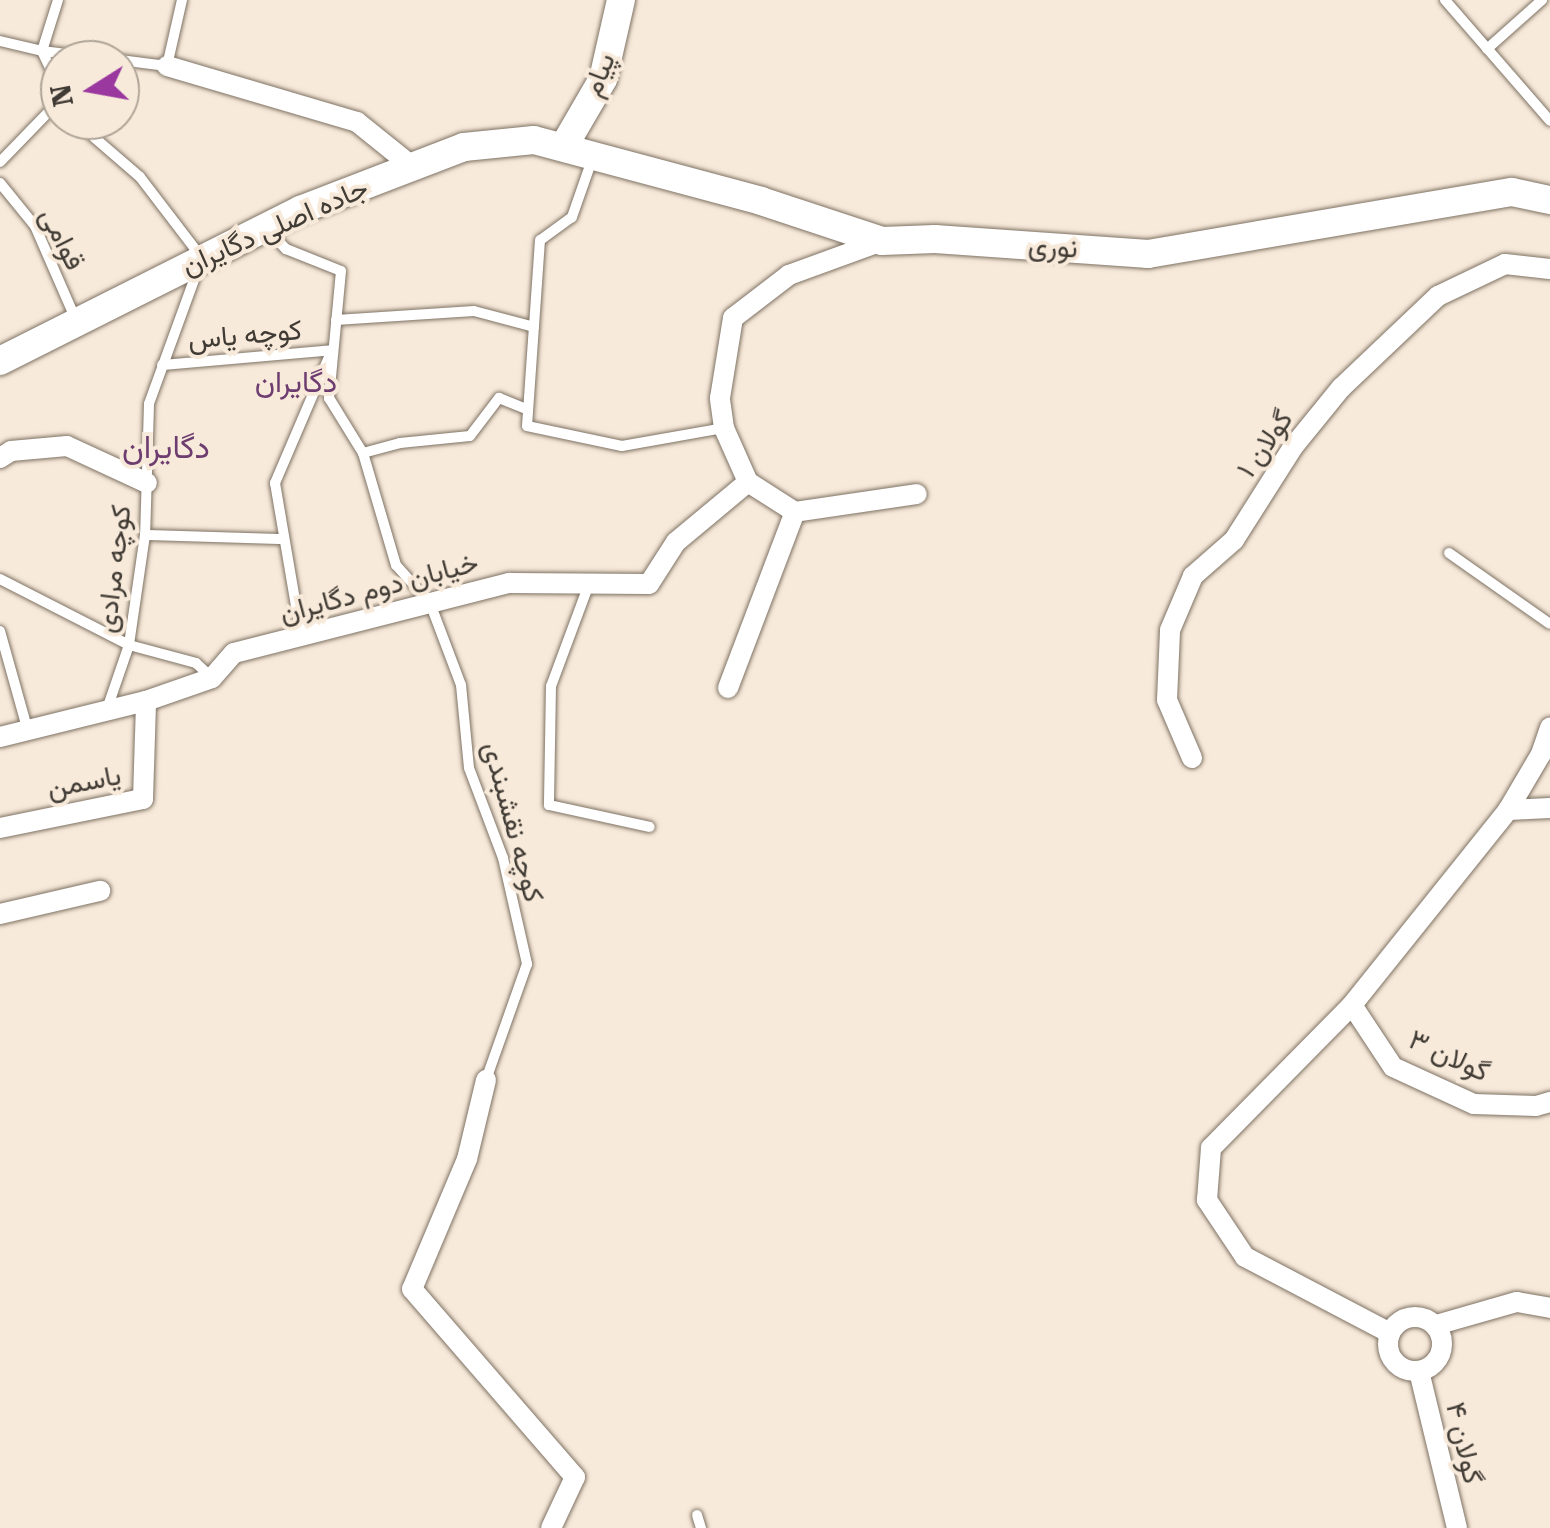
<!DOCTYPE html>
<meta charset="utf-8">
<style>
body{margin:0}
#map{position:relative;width:1550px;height:1528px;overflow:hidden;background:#f8eada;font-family:"Roboto Serif",Vazirmatn,serif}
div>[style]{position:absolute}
.roads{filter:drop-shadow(0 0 2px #7e7264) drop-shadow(0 0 2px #7e7264)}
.lane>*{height:10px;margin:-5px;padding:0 5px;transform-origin:5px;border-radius:5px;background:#fff}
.street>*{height:20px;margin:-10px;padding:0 10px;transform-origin:10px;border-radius:10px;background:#fff}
.street>.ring{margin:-10px;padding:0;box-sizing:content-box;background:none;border:20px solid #fff;border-radius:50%}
.secondary>*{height:28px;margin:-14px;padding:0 14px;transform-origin:14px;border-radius:14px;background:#fff}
span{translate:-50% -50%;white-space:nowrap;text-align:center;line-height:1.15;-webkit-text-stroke:8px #f8eada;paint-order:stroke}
.street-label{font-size:28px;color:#403b34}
.neighbourhood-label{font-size:30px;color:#6e3d70}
.quarter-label{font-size:32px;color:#6e3d70}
.north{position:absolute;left:40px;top:40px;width:100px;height:100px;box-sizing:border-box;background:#f8eada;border:2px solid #aea498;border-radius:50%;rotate:259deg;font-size:28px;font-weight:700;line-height:40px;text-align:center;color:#403b34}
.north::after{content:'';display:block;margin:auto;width:35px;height:45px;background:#9a389f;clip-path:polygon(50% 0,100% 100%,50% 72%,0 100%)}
</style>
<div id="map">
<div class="roads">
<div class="lane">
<i style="left:58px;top:0;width:53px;rotate:107.4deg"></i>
<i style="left:42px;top:51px;width:77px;rotate:6.8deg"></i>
<i style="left:1445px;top:0;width:160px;rotate:49deg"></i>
<i style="left:0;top:41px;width:43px;rotate:13.4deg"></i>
<i style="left:42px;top:51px;width:42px;rotate:64.7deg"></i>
<i style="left:1487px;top:49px;width:74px;rotate:-41.7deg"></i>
<i style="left:120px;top:60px;width:47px;rotate:7.3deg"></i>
<i style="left:167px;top:66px;width:68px;rotate:-77.2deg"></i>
<i style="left:74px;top:120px;width:87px;rotate:40.8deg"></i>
<i style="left:140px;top:177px;width:102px;rotate:52.6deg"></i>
<i style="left:202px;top:258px;width:155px;rotate:110deg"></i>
<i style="left:149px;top:404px;width:131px;rotate:91.7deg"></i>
<i style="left:145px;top:535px;width:111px;rotate:98.3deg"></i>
<i style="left:129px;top:645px;width:68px;rotate:109deg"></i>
<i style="left:593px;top:157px;width:64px;rotate:109.3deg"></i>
<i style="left:572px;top:217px;width:39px;rotate:144deg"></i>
<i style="left:540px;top:240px;width:186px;rotate:94deg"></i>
<i style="left:527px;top:426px;width:97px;rotate:11.9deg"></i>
<i style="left:622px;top:446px;width:104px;rotate:-10deg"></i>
<i style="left:0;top:162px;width:86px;rotate:-45.9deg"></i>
<i style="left:0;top:183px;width:55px;rotate:50.9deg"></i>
<i style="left:35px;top:226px;width:103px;rotate:66.4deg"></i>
<i style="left:269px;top:231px;width:25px;rotate:47deg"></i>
<i style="left:286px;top:249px;width:59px;rotate:21.8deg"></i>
<i style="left:341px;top:271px;width:128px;rotate:95.4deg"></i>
<i style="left:329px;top:398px;width:65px;rotate:58.3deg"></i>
<i style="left:363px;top:453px;width:117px;rotate:73.6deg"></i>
<i style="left:396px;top:565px;width:51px;rotate:48.2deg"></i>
<i style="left:430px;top:603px;width:88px;rotate:69.3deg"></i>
<i style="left:461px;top:685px;width:83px;rotate:84.5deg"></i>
<i style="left:469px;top:768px;width:96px;rotate:69.3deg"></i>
<i style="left:503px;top:858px;width:109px;rotate:77.2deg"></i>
<i style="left:527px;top:964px;width:123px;rotate:109.5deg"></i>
<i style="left:336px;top:320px;width:138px;rotate:-3.7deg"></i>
<i style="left:474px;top:311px;width:62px;rotate:14.9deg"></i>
<i style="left:162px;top:365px;width:171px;rotate:-5deg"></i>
<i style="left:332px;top:350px;width:145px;rotate:113.2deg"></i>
<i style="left:275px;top:483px;width:154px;rotate:80.3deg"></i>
<i style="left:363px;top:453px;width:38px;rotate:-15deg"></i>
<i style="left:400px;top:443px;width:70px;rotate:-5.7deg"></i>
<i style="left:470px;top:436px;width:48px;rotate:-52.7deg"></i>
<i style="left:499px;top:398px;width:31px;rotate:22deg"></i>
<i style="left:145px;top:535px;width:137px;rotate:1.7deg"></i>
<i style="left:1449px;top:553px;width:123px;rotate:35.1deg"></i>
<i style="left:0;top:579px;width:145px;rotate:27.1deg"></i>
<i style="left:129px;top:645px;width:69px;rotate:15deg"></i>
<i style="left:196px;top:663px;width:22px;rotate:43deg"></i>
<i style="left:589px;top:584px;width:109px;rotate:110.4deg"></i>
<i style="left:551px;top:686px;width:119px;rotate:91deg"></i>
<i style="left:549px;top:805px;width:103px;rotate:12.3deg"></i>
<i style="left:0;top:631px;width:104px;rotate:74.4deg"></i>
<i style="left:697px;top:1515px;width:14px;rotate:73deg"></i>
</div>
<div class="street">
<i style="left:167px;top:66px;width:198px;rotate:16.4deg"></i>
<i style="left:357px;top:122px;width:72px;rotate:38.8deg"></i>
<i style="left:0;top:458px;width:13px;rotate:-32deg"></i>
<i style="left:11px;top:451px;width:56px;rotate:-5.1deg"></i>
<i style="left:67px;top:446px;width:88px;rotate:24.8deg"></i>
<i style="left:748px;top:482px;width:59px;rotate:-114deg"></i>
<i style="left:724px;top:428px;width:30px;rotate:-98deg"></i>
<i style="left:720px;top:398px;width:81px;rotate:-80.8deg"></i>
<i style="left:733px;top:318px;width:71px;rotate:-37.5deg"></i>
<i style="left:789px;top:275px;width:99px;rotate:-20.1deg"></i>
<i style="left:748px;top:482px;width:56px;rotate:32.6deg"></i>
<i style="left:795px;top:512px;width:123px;rotate:-8.4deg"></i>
<i style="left:728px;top:688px;width:188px;rotate:-69.2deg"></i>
<i style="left:0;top:737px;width:150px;rotate:-13.9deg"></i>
<i style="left:146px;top:701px;width:70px;rotate:-19.2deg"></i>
<i style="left:212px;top:678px;width:33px;rotate:-49deg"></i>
<i style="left:234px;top:653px;width:284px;rotate:-14.3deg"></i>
<i style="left:509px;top:583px;width:140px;rotate:0.4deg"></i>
<i style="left:649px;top:584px;width:50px;rotate:-57.3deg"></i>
<i style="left:676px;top:542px;width:94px;rotate:-39.8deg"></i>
<i style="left:1192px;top:758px;width:63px;rotate:-113.3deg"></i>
<i style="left:1167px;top:700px;width:70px;rotate:-87.5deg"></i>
<i style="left:1170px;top:630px;width:59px;rotate:-66.9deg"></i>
<i style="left:1193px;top:576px;width:55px;rotate:-41.3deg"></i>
<i style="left:1234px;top:540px;width:110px;rotate:-57.6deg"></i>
<i style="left:1293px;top:447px;width:76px;rotate:-50.9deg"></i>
<i style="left:1341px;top:388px;width:134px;rotate:-43.5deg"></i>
<i style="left:1438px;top:296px;width:74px;rotate:-25.5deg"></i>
<i style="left:1505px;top:264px;width:45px;rotate:6.3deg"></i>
<i style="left:1508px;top:810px;width:42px;rotate:-2.7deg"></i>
<i style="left:0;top:828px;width:146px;rotate:-11.5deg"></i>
<i style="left:143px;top:799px;width:98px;rotate:-88.2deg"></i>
<i style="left:0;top:914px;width:103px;rotate:-13deg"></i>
<i style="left:1352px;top:1005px;width:74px;rotate:56.5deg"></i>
<i style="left:1393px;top:1067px;width:89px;rotate:24.6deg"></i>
<i style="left:1474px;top:1104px;width:62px;rotate:1.8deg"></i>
<i style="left:1536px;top:1106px;width:15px;rotate:-16deg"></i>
<i style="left:486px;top:1080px;width:81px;rotate:103.5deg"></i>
<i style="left:467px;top:1159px;width:141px;rotate:112.9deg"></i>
<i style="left:412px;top:1289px;width:249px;rotate:49.1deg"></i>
<i style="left:575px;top:1477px;width:56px;rotate:115.2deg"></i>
<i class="ring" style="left:1388px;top:1317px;width:34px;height:34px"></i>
<i style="left:1436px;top:1325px;width:84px;rotate:-15.9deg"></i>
<i style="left:1517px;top:1302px;width:34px;rotate:10deg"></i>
<i style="left:1390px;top:1333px;width:164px;rotate:-152.3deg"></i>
<i style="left:1245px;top:1257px;width:69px;rotate:-123.7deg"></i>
<i style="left:1207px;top:1200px;width:52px;rotate:-85.6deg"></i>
<i style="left:1211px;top:1148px;width:201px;rotate:-45.4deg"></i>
<i style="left:1352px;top:1005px;width:250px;rotate:-51.3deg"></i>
<i style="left:1508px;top:810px;width:65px;rotate:-59.5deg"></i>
<i style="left:1541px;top:754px;width:28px;rotate:-71deg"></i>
<i style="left:1419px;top:1371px;width:162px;rotate:76.4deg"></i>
</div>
<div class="secondary">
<i style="left:564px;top:146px;width:78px;rotate:-59.8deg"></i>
<i style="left:603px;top:79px;width:81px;rotate:-77.2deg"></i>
<i style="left:0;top:361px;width:336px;rotate:-26.7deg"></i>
<i style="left:300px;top:210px;width:176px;rotate:-21deg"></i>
<i style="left:464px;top:147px;width:70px;rotate:-5.7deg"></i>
<i style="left:534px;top:140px;width:235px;rotate:15deg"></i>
<i style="left:761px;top:201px;width:127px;rotate:18.3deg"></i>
<i style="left:882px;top:241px;width:53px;rotate:-2.2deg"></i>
<i style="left:935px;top:239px;width:214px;rotate:4deg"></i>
<i style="left:1148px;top:254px;width:369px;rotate:-9.7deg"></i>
<i style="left:1512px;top:192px;width:39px;rotate:12deg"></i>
</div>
</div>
<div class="street-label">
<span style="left:599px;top:75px;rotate:-69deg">پیام</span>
<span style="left:275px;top:227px;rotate:-24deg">جاده اصلی دگایران</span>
<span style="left:62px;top:239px;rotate:63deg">قوامی</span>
<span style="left:1053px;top:247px;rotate:4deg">نوری</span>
<span style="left:245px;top:335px;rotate:-5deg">کوچه یاس</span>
<span style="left:1265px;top:444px;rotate:-55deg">گولان ۱</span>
<span style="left:114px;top:569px;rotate:-83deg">کوچه مرادی</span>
<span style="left:379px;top:588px;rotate:-15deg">خیابان دوم دگایران</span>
<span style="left:84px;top:782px;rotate:-11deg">یاسمن</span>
<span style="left:513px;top:822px;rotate:75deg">کوچه نقشبندی</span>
<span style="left:1449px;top:1056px;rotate:25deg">گولان ۳</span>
<span style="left:1464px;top:1443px;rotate:77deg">گولان ۴</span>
</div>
<div class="neighbourhood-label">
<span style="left:296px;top:382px">دگایران</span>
</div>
<div class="quarter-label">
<span style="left:166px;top:447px">دگایران</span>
</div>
<div class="north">N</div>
</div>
